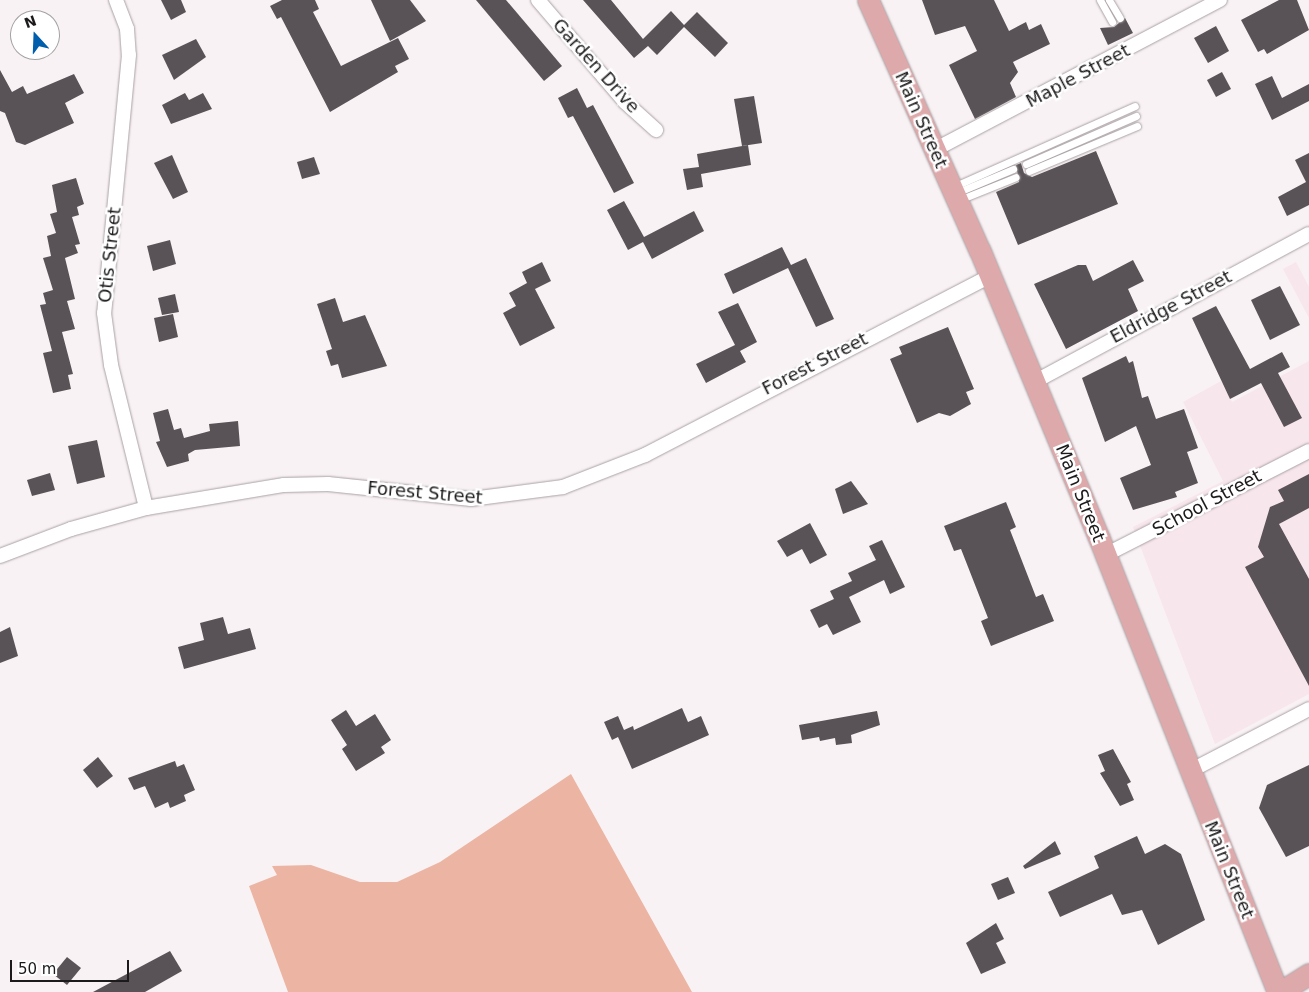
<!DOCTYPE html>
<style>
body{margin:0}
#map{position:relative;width:1309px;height:992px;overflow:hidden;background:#f9f2f4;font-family:"DejaVu Sans",sans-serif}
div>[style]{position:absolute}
.built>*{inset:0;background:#f7e6eb}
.green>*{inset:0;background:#ecb5a3}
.building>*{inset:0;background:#595357}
.roads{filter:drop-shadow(0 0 1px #a9a1a4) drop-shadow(0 0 1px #a9a1a4)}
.service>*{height:7px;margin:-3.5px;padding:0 3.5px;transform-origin:3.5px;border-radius:3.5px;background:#fff}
.minor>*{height:14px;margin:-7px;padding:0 7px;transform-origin:7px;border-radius:7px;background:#fff}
.primary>*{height:21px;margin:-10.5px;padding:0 10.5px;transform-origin:10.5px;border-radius:10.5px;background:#dda9ab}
span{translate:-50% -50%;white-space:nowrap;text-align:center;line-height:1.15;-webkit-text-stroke:5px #fff;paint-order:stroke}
.street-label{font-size:18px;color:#1c1a1a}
.north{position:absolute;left:10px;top:10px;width:50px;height:50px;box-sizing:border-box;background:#fff;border:1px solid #a4a3a3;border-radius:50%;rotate:340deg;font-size:14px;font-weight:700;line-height:20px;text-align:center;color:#1c1a1a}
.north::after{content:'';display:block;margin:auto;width:18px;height:22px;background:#005fac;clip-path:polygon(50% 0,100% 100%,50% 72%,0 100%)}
.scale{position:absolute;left:10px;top:960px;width:119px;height:22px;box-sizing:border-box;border:2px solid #1c1a1a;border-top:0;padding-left:6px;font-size:15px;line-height:18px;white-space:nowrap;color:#1c1a1a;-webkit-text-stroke:4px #fff;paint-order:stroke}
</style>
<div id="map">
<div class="built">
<i style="clip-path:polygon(1296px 262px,1309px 287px,1309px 318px,1283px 269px)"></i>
<i style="clip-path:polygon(1309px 361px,1309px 694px,1215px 744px,1133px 527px,1223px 481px,1183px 402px,1221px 381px,1232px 402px)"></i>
</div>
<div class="green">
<i style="clip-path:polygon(571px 774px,692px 992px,288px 992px,249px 886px,277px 875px,272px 866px,311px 865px,360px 882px,397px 882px,440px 862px)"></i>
</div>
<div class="building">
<i style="clip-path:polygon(161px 0,181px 0,186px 12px,171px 20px)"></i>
<i style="clip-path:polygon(282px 0,315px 0,319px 9px,313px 12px,341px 66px,398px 38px,409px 59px,395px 66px,398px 72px,330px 112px,281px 17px,277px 19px,270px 6px)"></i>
<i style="clip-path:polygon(371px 0,410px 0,426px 21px,390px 41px)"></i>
<i style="clip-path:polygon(476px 0,506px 0,562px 66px,544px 81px)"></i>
<i style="clip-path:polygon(583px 0,611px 0,643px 39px,671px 11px,684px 25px,697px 12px,728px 43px,715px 57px,684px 27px,657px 55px,648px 46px,634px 58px)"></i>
<i style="clip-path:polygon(922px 0,994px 0,1009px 31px,1026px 22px,1029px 30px,1041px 24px,1050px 44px,1013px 62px,1018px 72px,1010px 83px,1016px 97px,975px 119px,949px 65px,977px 51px,965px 26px,935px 35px)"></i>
<i style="clip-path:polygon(1279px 0,1297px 0,1309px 30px,1267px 54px,1264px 49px,1258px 52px,1241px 20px)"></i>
<i style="clip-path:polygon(1125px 18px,1133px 33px,1108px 45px,1100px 28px,1114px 27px)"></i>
<i style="clip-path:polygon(1216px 26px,1229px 51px,1208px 63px,1194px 38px)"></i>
<i style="clip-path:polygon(196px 39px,206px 57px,174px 80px,162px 55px)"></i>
<i style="clip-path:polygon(0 70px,12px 92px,23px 86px,27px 94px,74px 74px,84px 93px,65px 103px,74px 123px,25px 145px,16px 142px,5px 113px,0 111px)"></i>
<i style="clip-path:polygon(1222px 72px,1231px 89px,1216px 97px,1207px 80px)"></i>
<i style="clip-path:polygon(1272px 76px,1282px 98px,1309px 84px,1309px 101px,1272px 120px,1255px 84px)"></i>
<i style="clip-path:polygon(577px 88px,587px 108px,593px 105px,634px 183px,614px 193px,573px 116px,568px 118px,558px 98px)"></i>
<i style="clip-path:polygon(185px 93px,189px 100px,203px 93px,212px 109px,171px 124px,162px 105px)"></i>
<i style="clip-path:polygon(754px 96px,762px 143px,742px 146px,734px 99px)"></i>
<i style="clip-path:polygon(748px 145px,751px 165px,701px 174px,703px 187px,687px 190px,683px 169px,699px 167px,697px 154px)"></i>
<i style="clip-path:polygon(1096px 151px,1118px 204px,1018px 245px,996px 192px,1019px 182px,1016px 165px,1021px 163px,1024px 173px,1032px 177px)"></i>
<i style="clip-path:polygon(1309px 153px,1309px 205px,1287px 216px,1278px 197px,1306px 182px,1295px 160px)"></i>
<i style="clip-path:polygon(172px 155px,188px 192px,173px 199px,154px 163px)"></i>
<i style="clip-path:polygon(314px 157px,320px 174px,302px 179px,297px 162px)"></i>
<i style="clip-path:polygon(76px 178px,84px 204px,77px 207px,79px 215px,72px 217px,80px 244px,75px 245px,78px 253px,65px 258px,75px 299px,67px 301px,75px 329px,62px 332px,73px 374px,68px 375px,71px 389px,53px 393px,43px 353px,52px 351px,40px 305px,46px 304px,43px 293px,53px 290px,43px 258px,51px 256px,47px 236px,56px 233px,50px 214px,57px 212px,52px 185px)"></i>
<i style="clip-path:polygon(624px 201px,644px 237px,694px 211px,704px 231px,652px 259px,643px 242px,628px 250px,607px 210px)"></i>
<i style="clip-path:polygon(170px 240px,176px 264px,153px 271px,147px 246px)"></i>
<i style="clip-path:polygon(782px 247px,791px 265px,806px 258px,834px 319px,816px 327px,788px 268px,733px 294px,724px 274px)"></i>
<i style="clip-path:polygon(1133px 260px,1144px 281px,1128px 289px,1138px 311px,1066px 349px,1034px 284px,1078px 265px,1086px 265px,1093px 281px)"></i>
<i style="clip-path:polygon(542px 262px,551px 281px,535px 289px,555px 328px,520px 346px,503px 313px,516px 306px,509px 293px,527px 283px,522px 272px)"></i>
<i style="clip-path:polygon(1280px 286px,1300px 325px,1270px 340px,1251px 300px)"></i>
<i style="clip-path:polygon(175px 294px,179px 312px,162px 315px,158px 298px)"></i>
<i style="clip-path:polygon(335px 298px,343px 322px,365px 315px,387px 366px,342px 378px,338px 364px,331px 366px,326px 351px,332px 349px,317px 304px)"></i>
<i style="clip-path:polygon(738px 303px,757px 342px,740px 351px,746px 362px,706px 383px,696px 364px,735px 345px,718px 312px)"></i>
<i style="clip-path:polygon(1216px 306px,1250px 369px,1282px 352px,1290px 367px,1278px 373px,1302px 418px,1284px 427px,1261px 383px,1230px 399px,1192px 318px)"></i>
<i style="clip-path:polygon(173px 314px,178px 337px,159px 342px,154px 318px)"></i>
<i style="clip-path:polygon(948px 327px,974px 389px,966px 392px,971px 404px,950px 416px,939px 413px,917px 423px,890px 359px,902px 354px,899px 347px)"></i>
<i style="clip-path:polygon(1126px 356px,1129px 363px,1133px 361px,1142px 398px,1148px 396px,1156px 419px,1184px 409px,1198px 448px,1187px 452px,1198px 483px,1175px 492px,1177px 497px,1133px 510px,1120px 478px,1151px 465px,1136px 426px,1105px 442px,1082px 378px)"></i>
<i style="clip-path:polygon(168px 409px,174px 430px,181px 428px,184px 438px,210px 431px,209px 424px,238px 421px,240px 446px,195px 450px,188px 454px,189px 461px,167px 467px,156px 442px,160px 441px,153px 413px)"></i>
<i style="clip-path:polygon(97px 440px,105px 477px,77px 484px,68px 446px)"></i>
<i style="clip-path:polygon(50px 473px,55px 490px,32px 496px,27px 480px)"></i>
<i style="clip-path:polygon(1309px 474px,1309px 508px,1279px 524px,1309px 579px,1309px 686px,1245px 567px,1264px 557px,1258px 547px,1270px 507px,1284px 501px,1278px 490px)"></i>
<i style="clip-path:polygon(851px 481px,868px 504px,843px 514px,835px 489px)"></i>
<i style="clip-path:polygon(1006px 502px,1016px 527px,1010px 530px,1036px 597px,1043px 594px,1054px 621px,991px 646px,981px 621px,988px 618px,961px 549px,954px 551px,944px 526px)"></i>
<i style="clip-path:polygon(810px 523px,827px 555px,810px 564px,802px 549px,787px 557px,777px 541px)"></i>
<i style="clip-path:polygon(882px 540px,905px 587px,890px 594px,884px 580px,849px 597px,861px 622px,833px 635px,827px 624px,819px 628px,810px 610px,834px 599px,830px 591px,852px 581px,848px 573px,876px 560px,869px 546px)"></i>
<i style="clip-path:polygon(223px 617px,228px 634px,250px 628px,256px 649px,184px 669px,178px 647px,204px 640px,200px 623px)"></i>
<i style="clip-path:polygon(10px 627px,18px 656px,0 663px,0 632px)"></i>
<i style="clip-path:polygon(682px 708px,688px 722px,701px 716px,709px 735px,632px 769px,618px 737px,612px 740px,604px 722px,618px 716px,624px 730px,633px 726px,634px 730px)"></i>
<i style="clip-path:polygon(346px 710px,356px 726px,375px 714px,391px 740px,381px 747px,385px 753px,356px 771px,342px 749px,347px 745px,331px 720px)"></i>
<i style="clip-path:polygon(877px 711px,880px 725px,851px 735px,852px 743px,836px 745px,835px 738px,820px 741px,819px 737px,802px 740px,799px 725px)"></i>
<i style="clip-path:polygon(1113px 749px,1131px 782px,1127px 784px,1134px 800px,1120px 806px,1100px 773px,1105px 771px,1098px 755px)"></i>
<i style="clip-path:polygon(98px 757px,113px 776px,97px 788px,83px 770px)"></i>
<i style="clip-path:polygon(175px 761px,177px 767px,184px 764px,195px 790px,184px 795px,186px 801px,170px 808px,168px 802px,155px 808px,145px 786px,134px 790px,128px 778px)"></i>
<i style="clip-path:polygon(1309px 765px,1309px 846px,1286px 857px,1259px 808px,1267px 785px)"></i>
<i style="clip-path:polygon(1137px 836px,1145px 854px,1165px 844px,1181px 854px,1205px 920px,1158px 945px,1142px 910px,1122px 915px,1112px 894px,1060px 917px,1048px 892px,1099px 868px,1094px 856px)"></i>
<i style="clip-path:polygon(1055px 841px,1061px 854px,1025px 869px,1023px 866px)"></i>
<i style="clip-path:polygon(1008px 877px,1015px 893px,998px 900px,991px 884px)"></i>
<i style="clip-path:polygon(996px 923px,1004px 939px,996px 943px,1006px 963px,981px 974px,966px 943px)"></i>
<i style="clip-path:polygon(170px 951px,182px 971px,145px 992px,93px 992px)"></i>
<i style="clip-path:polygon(67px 957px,81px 968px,67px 985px,53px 974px)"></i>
</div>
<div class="roads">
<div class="service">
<i style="left:1100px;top:0;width:25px;rotate:61deg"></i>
<i style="left:1109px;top:0;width:21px;rotate:59deg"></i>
<i style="left:1026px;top:164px;width:120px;rotate:-23.6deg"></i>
<i style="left:1029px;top:171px;width:117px;rotate:-22.6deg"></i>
<i style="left:953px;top:187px;width:199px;rotate:-24deg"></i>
<i style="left:956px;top:193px;width:62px;rotate:-22.8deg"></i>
<i style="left:959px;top:200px;width:61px;rotate:-22deg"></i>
</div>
<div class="minor">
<i style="left:116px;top:0;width:31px;rotate:69deg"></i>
<i style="left:127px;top:29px;width:26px;rotate:86deg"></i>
<i style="left:129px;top:55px;width:259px;rotate:95.5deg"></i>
<i style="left:104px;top:313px;width:52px;rotate:82.3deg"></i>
<i style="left:111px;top:365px;width:147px;rotate:76.2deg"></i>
<i style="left:538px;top:0;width:134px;rotate:49.5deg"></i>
<i style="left:625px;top:102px;width:42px;rotate:42.1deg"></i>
<i style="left:934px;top:150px;width:323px;rotate:-27.7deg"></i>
<i style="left:1034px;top:382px;width:312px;rotate:-28.3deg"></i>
<i style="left:1105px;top:555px;width:229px;rotate:-27deg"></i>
<i style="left:0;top:556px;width:76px;rotate:-20.8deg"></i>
<i style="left:71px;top:529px;width:78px;rotate:-15.6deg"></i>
<i style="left:146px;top:508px;width:140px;rotate:-9.5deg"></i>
<i style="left:284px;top:485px;width:44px;rotate:-1.3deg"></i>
<i style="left:328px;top:484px;width:144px;rotate:6deg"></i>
<i style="left:471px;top:499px;width:93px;rotate:-7.4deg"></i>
<i style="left:563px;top:487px;width:88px;rotate:-21.3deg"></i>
<i style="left:645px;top:455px;width:389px;rotate:-27.4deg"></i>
<i style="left:1190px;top:771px;width:134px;rotate:-27.5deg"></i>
</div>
<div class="primary">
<i style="left:868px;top:0;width:275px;rotate:66deg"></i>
<i style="left:980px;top:251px;width:311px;rotate:67.5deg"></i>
<i style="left:1099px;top:538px;width:488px;rotate:68.5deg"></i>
<i style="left:1280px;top:992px;width:34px;rotate:-32deg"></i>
</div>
</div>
<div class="street-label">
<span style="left:596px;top:66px;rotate:48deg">Garden Drive</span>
<span style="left:1078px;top:76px;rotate:-28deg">Maple Street</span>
<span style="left:921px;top:120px;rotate:66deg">Main Street</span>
<span style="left:110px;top:255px;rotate:-84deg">Otis Street</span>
<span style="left:1171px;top:307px;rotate:-28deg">Eldridge Street</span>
<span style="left:815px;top:364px;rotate:-27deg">Forest Street</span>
<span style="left:425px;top:493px;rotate:5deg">Forest Street</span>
<span style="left:1080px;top:493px;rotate:68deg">Main Street</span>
<span style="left:1207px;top:503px;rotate:-28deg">School Street</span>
<span style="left:1229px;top:870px;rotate:68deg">Main Street</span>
</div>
<div class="north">N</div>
<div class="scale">50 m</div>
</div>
